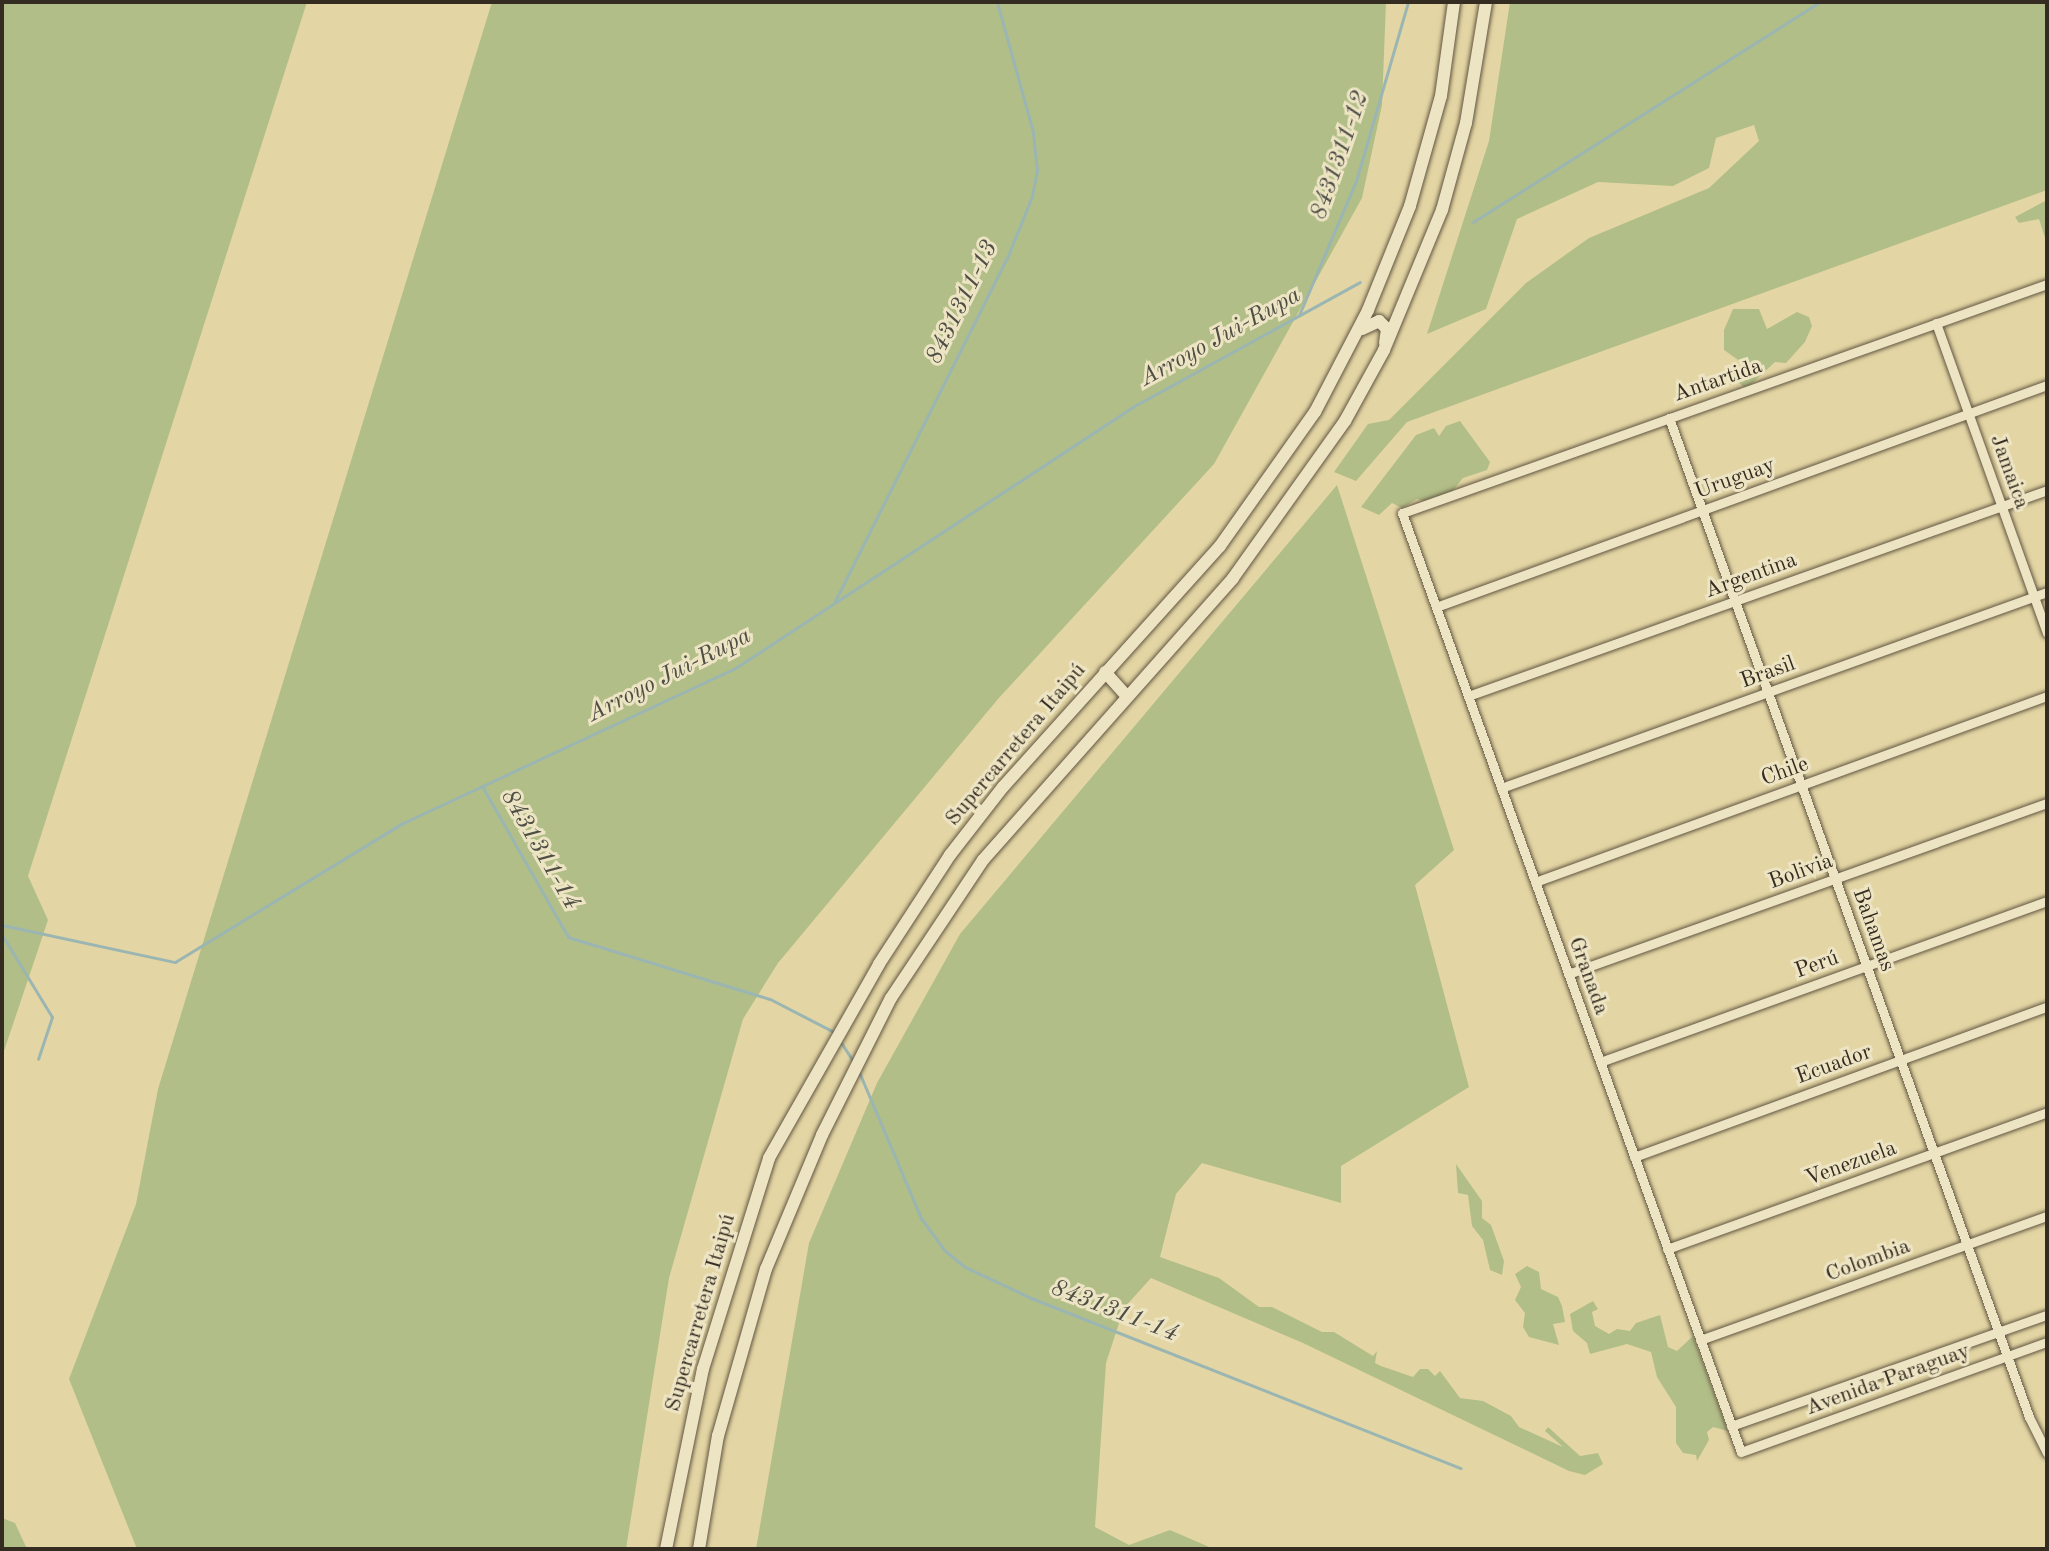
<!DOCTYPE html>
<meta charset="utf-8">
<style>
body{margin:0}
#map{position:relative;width:2049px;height:1551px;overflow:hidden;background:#e4d6a4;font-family:"Old Standard TT",serif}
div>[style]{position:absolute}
.green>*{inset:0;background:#b2be87}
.stream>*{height:3px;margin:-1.5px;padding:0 1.5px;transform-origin:1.5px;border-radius:1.5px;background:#9bb6b2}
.roads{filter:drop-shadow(0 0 2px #615642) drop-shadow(0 0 2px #615642)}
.minor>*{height:9px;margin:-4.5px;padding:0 4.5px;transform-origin:4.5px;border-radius:4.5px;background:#ede4c4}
.tertiary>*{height:12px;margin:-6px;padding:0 6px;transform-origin:6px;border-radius:6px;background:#ede4c4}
span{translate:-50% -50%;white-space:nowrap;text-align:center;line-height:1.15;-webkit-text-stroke:6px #ede4c4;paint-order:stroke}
.street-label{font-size:22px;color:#352c21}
.water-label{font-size:24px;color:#4e4e45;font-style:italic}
.frame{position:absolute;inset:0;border:4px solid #352c21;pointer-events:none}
</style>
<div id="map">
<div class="green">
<i style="clip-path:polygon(2px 2px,307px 2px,28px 876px,48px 920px,2px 1057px)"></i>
<i style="clip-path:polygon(492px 2px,1386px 2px,1382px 105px,1362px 198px,1214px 464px,998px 699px,778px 963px,743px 1019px,669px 1278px,626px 1549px,137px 1549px,69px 1379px,136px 1204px,158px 1089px)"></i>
<i style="clip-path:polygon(1510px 2px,2047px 2px,2047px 190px,1407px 422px,1356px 481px,1334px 472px,1368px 424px,1389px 420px,1526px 283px,1589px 238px,1709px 188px,1759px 141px,1754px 125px,1716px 138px,1709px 168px,1673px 186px,1598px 182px,1517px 219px,1486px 309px,1427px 334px,1489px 141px)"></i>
<i style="clip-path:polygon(2047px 200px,2047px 244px,2039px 219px,2019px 223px,2015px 217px)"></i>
<i style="clip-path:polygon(1733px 309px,1759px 309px,1767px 329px,1797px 312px,1809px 317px,1812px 326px,1805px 342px,1786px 363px,1775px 362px,1746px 389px,1736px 380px,1741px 362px,1724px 350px,1724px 330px)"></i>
<i style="clip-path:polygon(1460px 421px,1490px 462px,1487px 470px,1463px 478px,1450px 494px,1428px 502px,1417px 499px,1402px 508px,1392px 503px,1379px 515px,1361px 507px,1416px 435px,1434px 428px,1439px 436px,1446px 426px)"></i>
<i style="clip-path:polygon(1337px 485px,1454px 850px,1415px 885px,1469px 1087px,1341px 1166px,1341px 1203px,1202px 1163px,1176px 1194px,1160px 1257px,1219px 1278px,1259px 1307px,1272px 1307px,1322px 1332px,1334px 1332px,1373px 1356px,1377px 1351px,1375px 1363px,1381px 1366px,1413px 1377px,1420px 1369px,1428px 1369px,1435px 1376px,1440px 1371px,1460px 1398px,1483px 1401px,1511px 1416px,1519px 1427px,1563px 1447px,1545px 1431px,1548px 1427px,1580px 1456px,1598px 1453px,1603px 1464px,1585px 1475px,1569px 1471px,1303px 1343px,1151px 1278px,1124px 1308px,1106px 1363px,1095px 1527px,1129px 1545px,1170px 1530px,1214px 1549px,756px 1549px,809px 1243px,877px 1083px,960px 934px)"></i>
<i style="clip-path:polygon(1456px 1164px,1482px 1201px,1482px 1218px,1491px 1225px,1504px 1261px,1502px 1275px,1490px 1270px,1483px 1240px,1472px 1226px,1468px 1195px,1458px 1193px)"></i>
<i style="clip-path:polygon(1527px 1266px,1539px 1272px,1541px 1289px,1558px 1297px,1562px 1306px,1565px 1322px,1553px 1324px,1559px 1345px,1529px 1337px,1523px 1327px,1525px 1313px,1515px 1300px,1521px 1287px,1515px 1274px)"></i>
<i style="clip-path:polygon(1593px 1301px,1598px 1309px,1592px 1312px,1595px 1326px,1609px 1334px,1617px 1329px,1630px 1331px,1636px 1323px,1660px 1315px,1668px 1347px,1677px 1351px,1693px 1336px,1728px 1431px,1713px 1427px,1707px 1432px,1709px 1440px,1697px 1461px,1696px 1455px,1683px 1453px,1676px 1443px,1676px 1407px,1657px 1377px,1651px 1352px,1627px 1344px,1590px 1354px,1587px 1343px,1573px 1331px,1570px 1314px)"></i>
<i style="clip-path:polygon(2px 1518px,15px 1523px,27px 1549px,2px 1549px)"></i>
</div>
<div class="stream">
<i style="left:1473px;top:222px;width:411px;rotate:-32.4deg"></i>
<i style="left:1299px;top:315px;width:146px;rotate:-67deg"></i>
<i style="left:1356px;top:181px;width:186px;rotate:-73.8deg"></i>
<i style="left:834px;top:603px;width:386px;rotate:-63.4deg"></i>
<i style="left:1007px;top:258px;width:67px;rotate:-68deg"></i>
<i style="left:1032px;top:196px;width:25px;rotate:-79deg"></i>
<i style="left:1037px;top:171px;width:39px;rotate:-96deg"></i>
<i style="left:1033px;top:132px;width:135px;rotate:-105.5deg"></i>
<i style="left:482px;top:786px;width:174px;rotate:60.3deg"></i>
<i style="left:568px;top:937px;width:211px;rotate:17.1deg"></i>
<i style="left:770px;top:999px;width:70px;rotate:27.3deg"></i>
<i style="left:2px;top:925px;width:177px;rotate:12.1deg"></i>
<i style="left:175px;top:962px;width:267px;rotate:-31.4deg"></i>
<i style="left:403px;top:823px;width:365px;rotate:-25deg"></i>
<i style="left:734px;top:669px;width:483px;rotate:-33.3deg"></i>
<i style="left:1138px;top:404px;width:253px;rotate:-28.8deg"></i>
<i style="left:2px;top:935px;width:96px;rotate:58.6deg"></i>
<i style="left:52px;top:1017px;width:44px;rotate:108.4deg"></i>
<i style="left:840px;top:1041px;width:27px;rotate:57deg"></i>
<i style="left:859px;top:1072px;width:159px;rotate:67deg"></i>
<i style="left:921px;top:1218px;width:39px;rotate:54deg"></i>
<i style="left:944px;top:1250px;width:27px;rotate:39deg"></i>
<i style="left:965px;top:1267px;width:73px;rotate:25.2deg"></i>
<i style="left:1031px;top:1298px;width:462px;rotate:21.6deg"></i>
</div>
<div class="roads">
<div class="minor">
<i style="left:2047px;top:284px;width:684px;rotate:160.45deg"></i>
<i style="left:1402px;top:513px;width:998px;rotate:70.15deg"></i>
<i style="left:1741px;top:1452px;width:325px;rotate:-19.8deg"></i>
<i style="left:1936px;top:323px;width:329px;rotate:70.3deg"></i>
<i style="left:1669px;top:418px;width:1062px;rotate:70.18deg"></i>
<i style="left:2029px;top:1417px;width:40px;rotate:63.4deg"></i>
<i style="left:1436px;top:607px;width:650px;rotate:-19.97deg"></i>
<i style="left:1468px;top:696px;width:615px;rotate:-19.58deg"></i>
<i style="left:1501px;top:788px;width:580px;rotate:-19.75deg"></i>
<i style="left:1535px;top:882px;width:545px;rotate:-19.97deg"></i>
<i style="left:1568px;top:974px;width:509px;rotate:-19.65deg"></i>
<i style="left:1600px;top:1062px;width:475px;rotate:-19.8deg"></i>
<i style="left:1634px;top:1157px;width:439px;rotate:-20deg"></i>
<i style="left:1667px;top:1249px;width:404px;rotate:-19.8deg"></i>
<i style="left:1700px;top:1340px;width:368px;rotate:-19.7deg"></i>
<i style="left:1731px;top:1426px;width:335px;rotate:-19.4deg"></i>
</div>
<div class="tertiary">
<i style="left:1362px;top:329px;width:19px;rotate:-25deg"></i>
<i style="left:1379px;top:321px;width:11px;rotate:45deg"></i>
<i style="left:1387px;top:329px;width:14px;rotate:98deg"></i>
<i style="left:1105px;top:672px;width:31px;rotate:48deg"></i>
<i style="left:666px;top:1549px;width:184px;rotate:-78.4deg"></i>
<i style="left:703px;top:1369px;width:221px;rotate:-72.6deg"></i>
<i style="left:769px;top:1158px;width:223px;rotate:-60.4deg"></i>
<i style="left:879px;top:964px;width:130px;rotate:-56.9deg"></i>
<i style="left:950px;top:855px;width:86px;rotate:-52.1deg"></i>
<i style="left:1003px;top:787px;width:324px;rotate:-48deg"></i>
<i style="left:1220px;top:546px;width:164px;rotate:-54.7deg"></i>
<i style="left:1315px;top:412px;width:115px;rotate:-62.5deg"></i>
<i style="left:1368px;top:310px;width:112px;rotate:-68deg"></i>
<i style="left:1410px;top:206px;width:114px;rotate:-74.3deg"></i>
<i style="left:1441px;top:96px;width:95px;rotate:-82.1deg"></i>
<i style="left:699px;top:1549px;width:115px;rotate:-80.5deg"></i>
<i style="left:718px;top:1436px;width:174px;rotate:-74deg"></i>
<i style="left:766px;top:1269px;width:145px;rotate:-67.3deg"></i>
<i style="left:822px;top:1135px;width:153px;rotate:-63.3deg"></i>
<i style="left:891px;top:998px;width:166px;rotate:-56.3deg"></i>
<i style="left:983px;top:860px;width:377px;rotate:-48.4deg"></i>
<i style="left:1233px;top:578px;width:193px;rotate:-54.5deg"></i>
<i style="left:1345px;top:421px;width:81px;rotate:-61.2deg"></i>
<i style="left:1384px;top:350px;width:152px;rotate:-67.5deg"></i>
<i style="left:1442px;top:210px;width:90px;rotate:-74.6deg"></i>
<i style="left:1466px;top:123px;width:123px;rotate:-80.6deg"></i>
</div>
</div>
<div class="street-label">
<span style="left:1718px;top:381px;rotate:-19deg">Antartida</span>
<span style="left:2009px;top:472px;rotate:70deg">Jamaica</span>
<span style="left:1735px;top:479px;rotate:-20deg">Uruguay</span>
<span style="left:1751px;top:576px;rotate:-20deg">Argentina</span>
<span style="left:1768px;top:673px;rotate:-20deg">Brasil</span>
<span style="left:1016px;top:745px;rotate:-50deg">Supercarretera Itaipú</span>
<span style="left:1785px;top:772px;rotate:-20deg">Chile</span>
<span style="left:1801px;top:872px;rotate:-20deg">Bolivia</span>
<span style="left:1873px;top:930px;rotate:70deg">Bahamas</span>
<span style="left:1817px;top:965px;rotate:-20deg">Perú</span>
<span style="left:1588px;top:976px;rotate:70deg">Granada</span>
<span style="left:1834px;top:1065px;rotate:-20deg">Ecuador</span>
<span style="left:1851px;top:1164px;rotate:-20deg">Venezuela</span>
<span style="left:1868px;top:1261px;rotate:-20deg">Colombia</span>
<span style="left:701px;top:1313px;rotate:-74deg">Supercarretera Itaipú</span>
<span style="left:1888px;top:1380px;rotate:-20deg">Avenida Paraguay</span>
</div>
<div class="water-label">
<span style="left:1341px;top:156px;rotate:-71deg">8431311-12</span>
<span style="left:963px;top:303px;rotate:-64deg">8431311-13</span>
<span style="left:1221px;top:338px;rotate:-29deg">Arroyo Jui-Rupa</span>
<span style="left:670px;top:676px;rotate:-27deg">Arroyo Jui-Rupa</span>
<span style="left:539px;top:850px;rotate:60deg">8431311-14</span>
<span style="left:1114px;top:1312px;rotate:21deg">8431311-14</span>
</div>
<div class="frame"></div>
</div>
